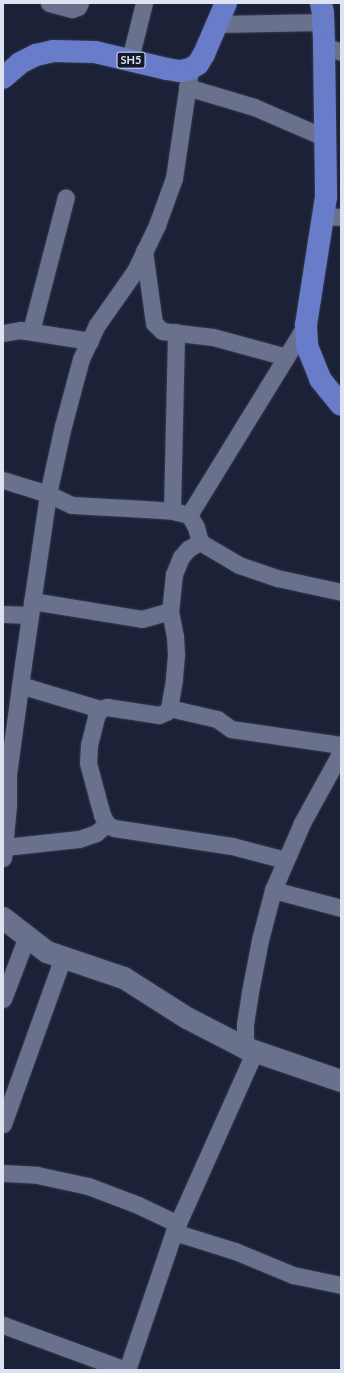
<!DOCTYPE html>
<style>
body{margin:0}
#map{position:relative;width:344px;height:1373px;overflow:hidden;background:#1b2137;font-family:Lato,sans-serif}
div>[style]{position:absolute}
.roads{filter:drop-shadow(0 0 1px #363a4d) drop-shadow(0 0 1px #363a4d)}
.minor>*{height:17px;margin:-8.5px;padding:0 8.5px;transform-origin:8.5px;border-radius:8.5px;background:#69718c}
.tertiary>*{height:22px;margin:-11px;padding:0 11px;transform-origin:11px;border-radius:11px;background:#69718c}
.primary>*{height:22px;margin:-11px;padding:0 11px;transform-origin:11px;border-radius:11px;background:#697cc9}
span{translate:-50% -50%;white-space:nowrap;text-align:center;line-height:1.15;-webkit-text-stroke:4px #12182d;paint-order:stroke}
.shield-label span{padding:1px 3px;background:#12182d;border:1px solid;border-radius:3px;-webkit-text-stroke-width:0}
.shield-label{font-size:11px;color:#dee3f2;font-weight:700}
.frame{position:absolute;inset:0;border:4px solid #dee3f2;pointer-events:none}
</style>
<div id="map">
<div class="roads">
<div class="minor">
<i style="left:49px;top:3px;width:24px;rotate:15deg"></i>
<i style="left:72px;top:9px;width:6px;rotate:-18deg"></i>
<i style="left:78px;top:7px;width:4px;rotate:-63deg"></i>
<i style="left:218px;top:24px;width:106px;rotate:-1.1deg"></i>
<i style="left:324px;top:46px;width:18px;rotate:19deg"></i>
<i style="left:130px;top:59px;width:58px;rotate:-76deg"></i>
<i style="left:187px;top:87px;width:70px;rotate:16.6deg"></i>
<i style="left:254px;top:107px;width:78px;rotate:23.3deg"></i>
<i style="left:323px;top:216px;width:18px;rotate:3deg"></i>
<i style="left:144px;top:251px;width:73px;rotate:82.1deg"></i>
<i style="left:154px;top:323px;width:11px;rotate:45deg"></i>
<i style="left:162px;top:331px;width:51px;rotate:6.7deg"></i>
<i style="left:213px;top:337px;width:76px;rotate:15.3deg"></i>
<i style="left:31px;top:331px;width:138px;rotate:-75.4deg"></i>
<i style="left:3px;top:333px;width:17px;rotate:-10deg"></i>
<i style="left:20px;top:330px;width:71px;rotate:8.9deg"></i>
<i style="left:3px;top:480px;width:47px;rotate:17.3deg"></i>
<i style="left:48px;top:494px;width:26px;rotate:25deg"></i>
<i style="left:72px;top:505px;width:73px;rotate:3.1deg"></i>
<i style="left:145px;top:509px;width:27px;rotate:4deg"></i>
<i style="left:172px;top:511px;width:17px;rotate:13deg"></i>
<i style="left:189px;top:515px;width:14px;rotate:60deg"></i>
<i style="left:196px;top:527px;width:16px;rotate:75deg"></i>
<i style="left:200px;top:542px;width:45px;rotate:30.5deg"></i>
<i style="left:239px;top:565px;width:40px;rotate:18.9deg"></i>
<i style="left:277px;top:578px;width:66px;rotate:12.3deg"></i>
<i style="left:172px;top:511px;width:179px;rotate:-88.7deg"></i>
<i style="left:189px;top:515px;width:223px;rotate:-58.4deg"></i>
<i style="left:200px;top:542px;width:14px;rotate:150deg"></i>
<i style="left:188px;top:549px;width:11px;rotate:131deg"></i>
<i style="left:181px;top:557px;width:18px;rotate:112deg"></i>
<i style="left:174px;top:574px;width:37px;rotate:96deg"></i>
<i style="left:170px;top:611px;width:25px;rotate:79deg"></i>
<i style="left:175px;top:636px;width:19px;rotate:87deg"></i>
<i style="left:176px;top:655px;width:25px;rotate:95deg"></i>
<i style="left:174px;top:680px;width:28px;rotate:100deg"></i>
<i style="left:169px;top:708px;width:5px;rotate:127deg"></i>
<i style="left:166px;top:712px;width:8px;rotate:157deg"></i>
<i style="left:159px;top:715px;width:53px;rotate:-171.3deg"></i>
<i style="left:107px;top:707px;width:7px;rotate:164deg"></i>
<i style="left:100px;top:709px;width:9px;rotate:117deg"></i>
<i style="left:96px;top:717px;width:29px;rotate:104deg"></i>
<i style="left:89px;top:745px;width:18px;rotate:93deg"></i>
<i style="left:88px;top:763px;width:35px;rotate:75deg"></i>
<i style="left:97px;top:797px;width:19px;rotate:74deg"></i>
<i style="left:102px;top:815px;width:10px;rotate:61deg"></i>
<i style="left:107px;top:824px;width:8px;rotate:30deg"></i>
<i style="left:114px;top:828px;width:119px;rotate:8.7deg"></i>
<i style="left:232px;top:846px;width:55px;rotate:14.8deg"></i>
<i style="left:32px;top:601px;width:111px;rotate:9.3deg"></i>
<i style="left:142px;top:619px;width:29px;rotate:-16deg"></i>
<i style="left:3px;top:614px;width:27px;rotate:2deg"></i>
<i style="left:20px;top:685px;width:84px;rotate:16.7deg"></i>
<i style="left:169px;top:708px;width:49px;rotate:12.9deg"></i>
<i style="left:217px;top:719px;width:17px;rotate:36deg"></i>
<i style="left:231px;top:729px;width:111px;rotate:8.3deg"></i>
<i style="left:5px;top:847px;width:74px;rotate:-6.2deg"></i>
<i style="left:79px;top:839px;width:18px;rotate:-19deg"></i>
<i style="left:96px;top:833px;width:14px;rotate:-39deg"></i>
<i style="left:3px;top:858px;width:52px;rotate:-84.5deg"></i>
<i style="left:8px;top:806px;width:32px;rotate:-90deg"></i>
<i style="left:8px;top:774px;width:111px;rotate:-82.2deg"></i>
<i style="left:23px;top:664px;width:172px;rotate:-81.6deg"></i>
<i style="left:48px;top:494px;width:70px;rotate:-77.6deg"></i>
<i style="left:63px;top:426px;width:69px;rotate:-75deg"></i>
<i style="left:81px;top:359px;width:38px;rotate:-65deg"></i>
<i style="left:97px;top:325px;width:66px;rotate:-54.9deg"></i>
<i style="left:135px;top:271px;width:51px;rotate:-64.4deg"></i>
<i style="left:157px;top:225px;width:50px;rotate:-70.1deg"></i>
<i style="left:174px;top:178px;width:110px;rotate:-81.6deg"></i>
<i style="left:273px;top:890px;width:70px;rotate:14.8deg"></i>
<i style="left:3px;top:999px;width:67px;rotate:-69.1deg"></i>
<i style="left:245px;top:1048px;width:24px;rotate:-90deg"></i>
<i style="left:245px;top:1024px;width:32px;rotate:-81deg"></i>
<i style="left:250px;top:992px;width:53px;rotate:-79.1deg"></i>
<i style="left:260px;top:940px;width:52px;rotate:-75.4deg"></i>
<i style="left:273px;top:890px;width:73px;rotate:-66.6deg"></i>
<i style="left:302px;top:823px;width:81px;rotate:-61.2deg"></i>
<i style="left:3px;top:1124px;width:177px;rotate:-70.2deg"></i>
<i style="left:3px;top:1173px;width:34px;rotate:3deg"></i>
<i style="left:37px;top:1175px;width:52px;rotate:12.2deg"></i>
<i style="left:88px;top:1186px;width:53px;rotate:20.8deg"></i>
<i style="left:138px;top:1205px;width:44px;rotate:25.4deg"></i>
<i style="left:174px;top:1232px;width:64px;rotate:17.3deg"></i>
<i style="left:235px;top:1251px;width:63px;rotate:22.5deg"></i>
<i style="left:293px;top:1275px;width:49px;rotate:11.8deg"></i>
<i style="left:3px;top:1325px;width:130px;rotate:20.2deg"></i>
<i style="left:127px;top:1370px;width:146px;rotate:-71.2deg"></i>
<i style="left:174px;top:1232px;width:198px;rotate:-65.9deg"></i>
</div>
<div class="tertiary">
<i style="left:3px;top:918px;width:56px;rotate:37.7deg"></i>
<i style="left:47px;top:952px;width:81px;rotate:18.7deg"></i>
<i style="left:124px;top:978px;width:75px;rotate:32.4deg"></i>
<i style="left:187px;top:1018px;width:65px;rotate:27.3deg"></i>
<i style="left:245px;top:1048px;width:102px;rotate:19deg"></i>
</div>
<div class="primary">
<i style="left:321px;top:3px;width:10px;rotate:79deg"></i>
<i style="left:323px;top:13px;width:33px;rotate:88deg"></i>
<i style="left:324px;top:46px;width:151px;rotate:89.2deg"></i>
<i style="left:326px;top:197px;width:130px;rotate:98.9deg"></i>
<i style="left:306px;top:325px;width:21px;rotate:87deg"></i>
<i style="left:307px;top:346px;width:35px;rotate:68deg"></i>
<i style="left:320px;top:379px;width:33px;rotate:51deg"></i>
<i style="left:3px;top:78px;width:23px;rotate:-41deg"></i>
<i style="left:20px;top:63px;width:18px;rotate:-27deg"></i>
<i style="left:36px;top:55px;width:17px;rotate:-13deg"></i>
<i style="left:53px;top:51px;width:42px;rotate:1.4deg"></i>
<i style="left:95px;top:52px;width:74px;rotate:13.3deg"></i>
<i style="left:167px;top:69px;width:13px;rotate:9deg"></i>
<i style="left:180px;top:71px;width:10px;rotate:-11deg"></i>
<i style="left:190px;top:69px;width:9px;rotate:-32deg"></i>
<i style="left:198px;top:64px;width:12px;rotate:-59deg"></i>
<i style="left:204px;top:54px;width:56px;rotate:-66.7deg"></i>
</div>
</div>
<div class="shield-label">
<span style="left:131px;top:60px">SH5</span>
</div>
<div class="frame"></div>
</div>
